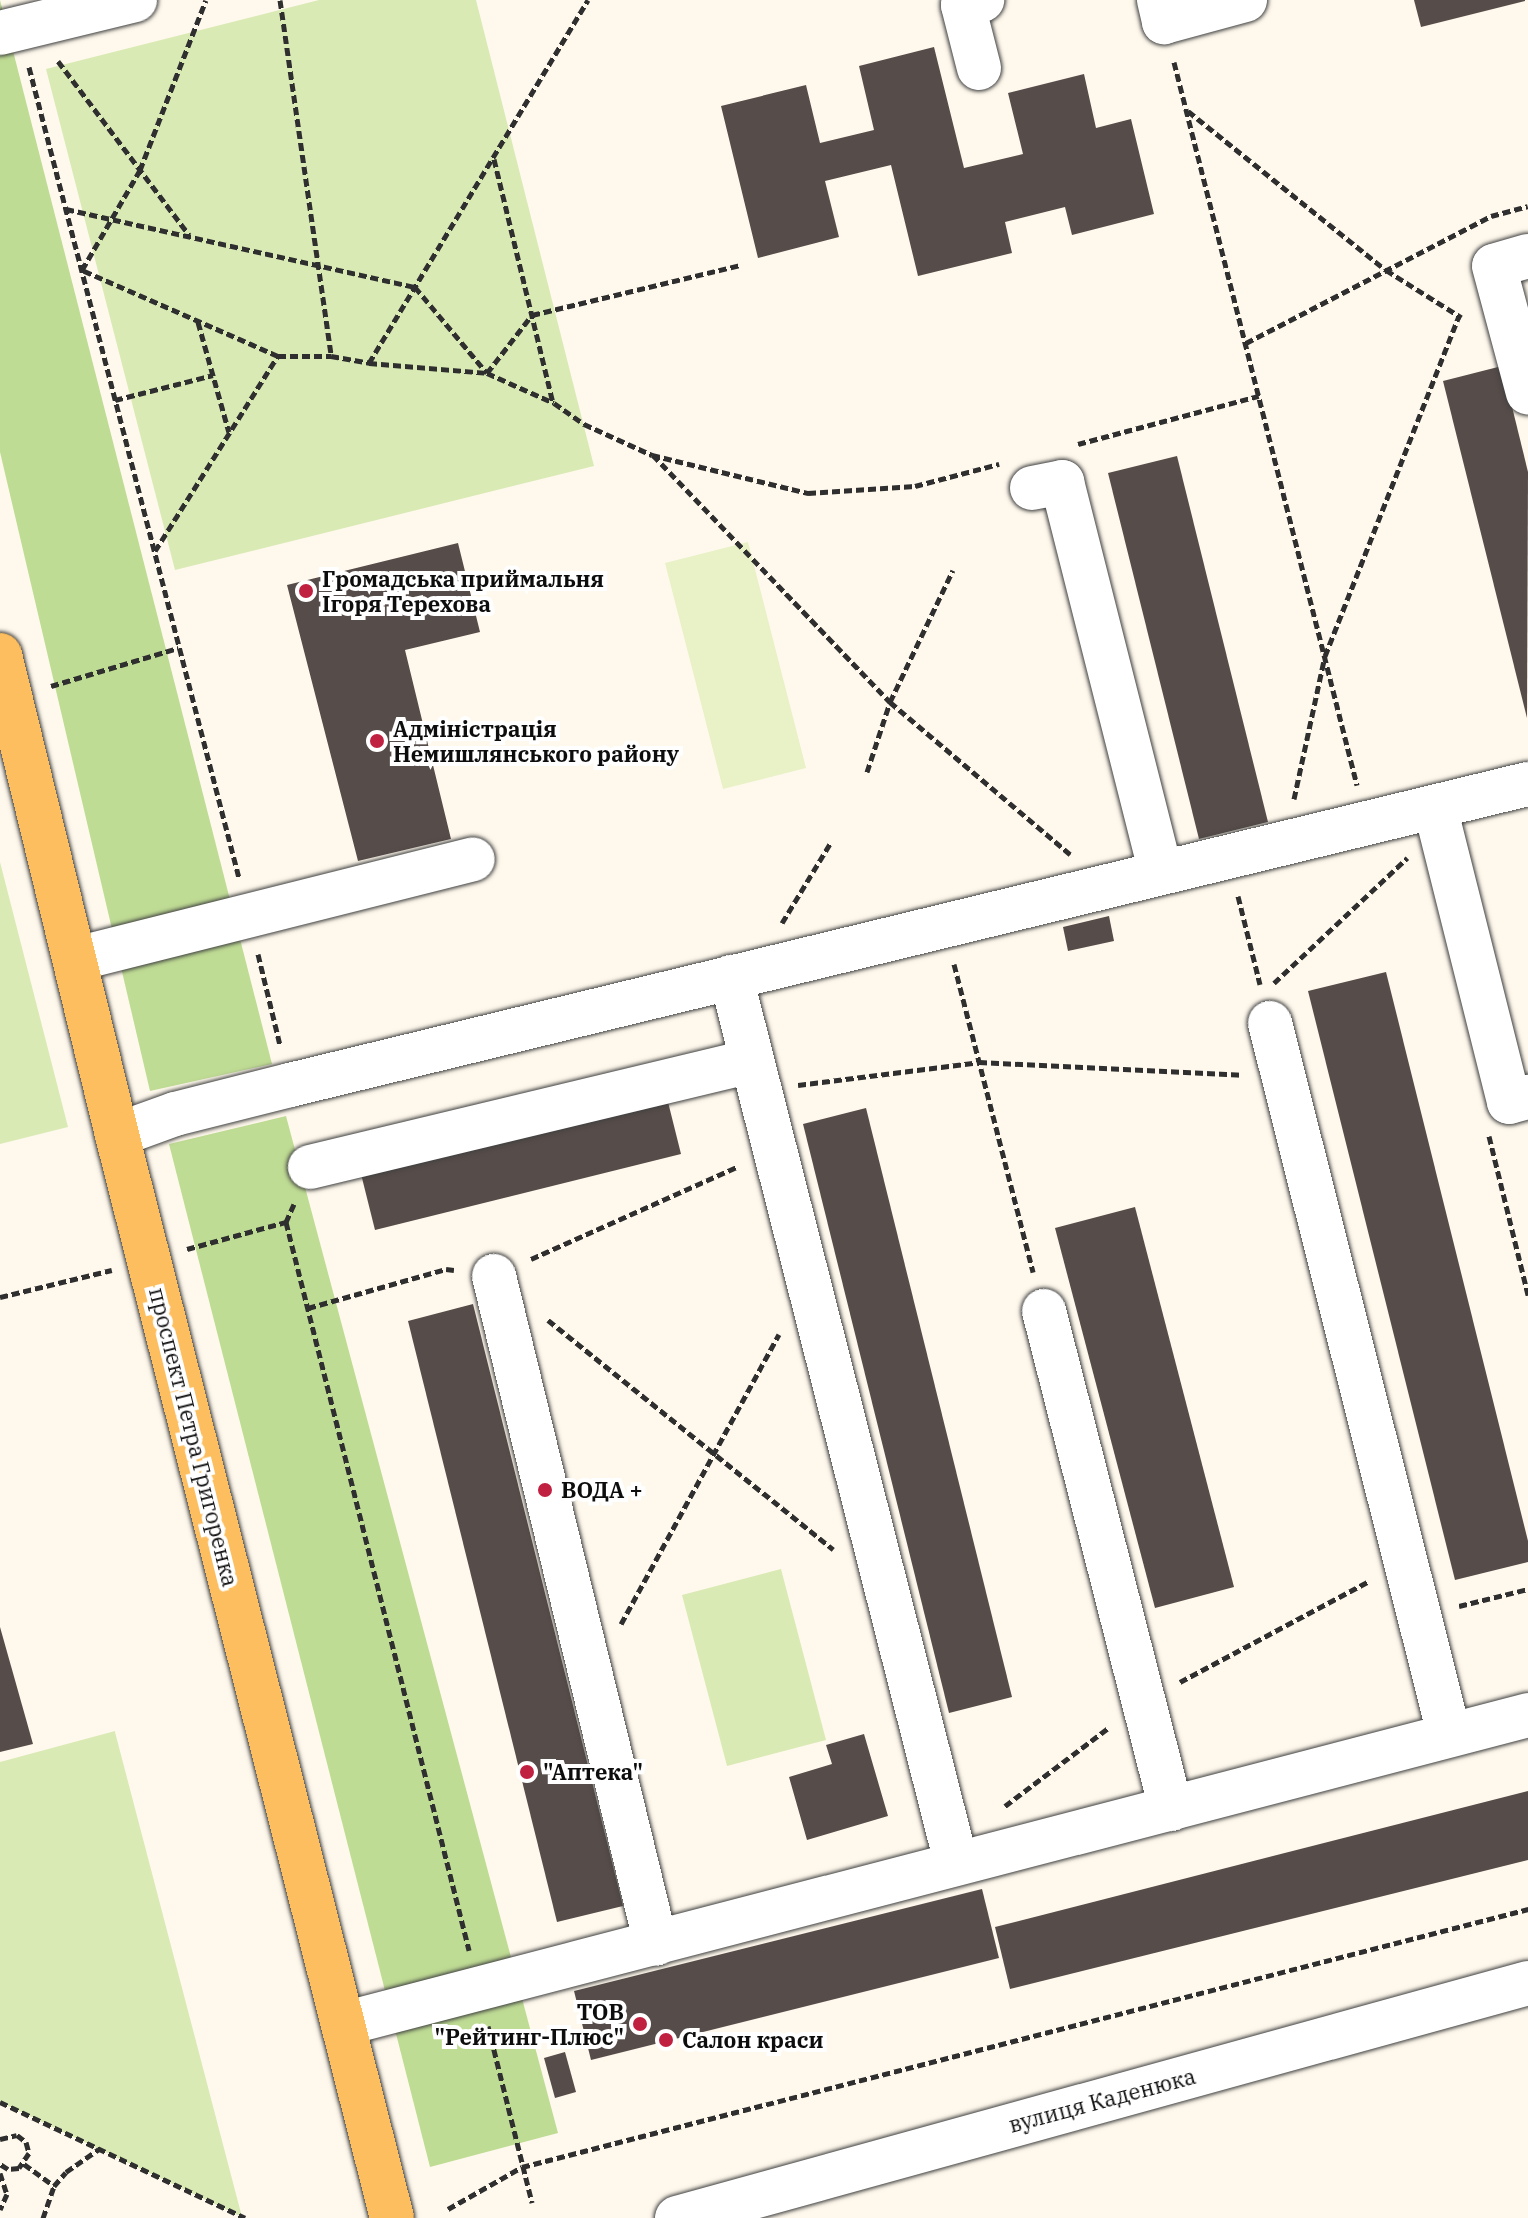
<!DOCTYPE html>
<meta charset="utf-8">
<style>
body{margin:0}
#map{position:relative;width:1528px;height:2218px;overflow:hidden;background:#fff9ed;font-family:"IBM Plex Serif",serif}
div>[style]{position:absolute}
.green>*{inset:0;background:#d9eab5}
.forest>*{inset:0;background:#bfdc94}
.pitch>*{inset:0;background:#e9f1c7}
.building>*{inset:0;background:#564c49}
.path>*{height:5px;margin-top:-2.5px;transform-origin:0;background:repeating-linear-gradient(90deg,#2f2f2f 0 8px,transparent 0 12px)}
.roads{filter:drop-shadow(0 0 2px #404040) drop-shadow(0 0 2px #404040)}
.minor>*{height:44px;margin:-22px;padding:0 22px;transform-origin:22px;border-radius:22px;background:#fff}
.major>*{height:44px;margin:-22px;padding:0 22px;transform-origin:22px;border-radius:22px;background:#fcbe5f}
.dots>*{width:22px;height:22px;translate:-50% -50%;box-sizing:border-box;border:4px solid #fff;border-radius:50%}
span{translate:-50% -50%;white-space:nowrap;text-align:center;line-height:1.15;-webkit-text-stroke:8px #fff;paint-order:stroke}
.poi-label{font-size:22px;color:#0d0d0d;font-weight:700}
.left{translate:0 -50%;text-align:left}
.right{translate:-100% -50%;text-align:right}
.street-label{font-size:22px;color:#0d0d0d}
</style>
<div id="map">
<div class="green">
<i style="clip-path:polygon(319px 0,476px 0,594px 466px,175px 570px,46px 69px)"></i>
<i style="clip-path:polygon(0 862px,68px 1127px,0 1144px)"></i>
<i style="clip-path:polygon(781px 1569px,826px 1740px,727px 1766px,682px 1595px)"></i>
<i style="clip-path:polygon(115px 1731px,115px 1732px,242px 2217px,0 2102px,0 1762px)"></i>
</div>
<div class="forest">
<i style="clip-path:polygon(0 0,272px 1064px,150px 1091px,0 452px)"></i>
<i style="clip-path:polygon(286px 1116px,558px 2133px,430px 2167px,169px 1144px)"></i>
</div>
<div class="pitch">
<i style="clip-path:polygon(748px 542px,806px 768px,723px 789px,665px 563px)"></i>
</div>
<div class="building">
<i style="clip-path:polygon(1414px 0,1525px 0,1525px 1px,1421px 27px)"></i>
<i style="clip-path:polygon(934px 47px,964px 168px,1023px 154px,1008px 93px,1084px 74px,1096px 128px,1131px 119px,1154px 214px,1072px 235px,1065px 207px,1005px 222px,1012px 253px,918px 276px,891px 165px,825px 181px,839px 237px,758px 258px,721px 106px,806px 85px,820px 143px,874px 130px,859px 66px)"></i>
<i style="clip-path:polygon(1502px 366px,1528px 472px,1527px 718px,1443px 381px)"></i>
<i style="clip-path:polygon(1177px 456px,1268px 822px,1199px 839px,1108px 473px)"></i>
<i style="clip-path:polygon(458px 543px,480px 632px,405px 650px,451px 839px,358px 861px,287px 585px)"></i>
<i style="clip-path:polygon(1109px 916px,1114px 941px,1068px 951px,1063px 927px)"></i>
<i style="clip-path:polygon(1386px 972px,1528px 1541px,1528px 1562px,1455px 1580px,1308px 991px)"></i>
<i style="clip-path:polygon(666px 1094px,681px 1154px,375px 1230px,360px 1170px)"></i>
<i style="clip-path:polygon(866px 1108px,1012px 1697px,949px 1713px,803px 1124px)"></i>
<i style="clip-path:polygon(1135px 1207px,1234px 1587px,1155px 1608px,1055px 1228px)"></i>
<i style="clip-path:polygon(473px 1304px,623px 1906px,557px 1922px,408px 1321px)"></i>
<i style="clip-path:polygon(0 1627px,33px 1744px,0 1752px)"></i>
<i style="clip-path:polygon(864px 1734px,888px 1816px,807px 1840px,789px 1777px,832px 1764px,826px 1745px)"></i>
<i style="clip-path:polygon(1528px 1791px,1528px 1860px,1010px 1989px,995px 1927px)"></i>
<i style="clip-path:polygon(982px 1889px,999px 1958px,591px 2060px,574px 1991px)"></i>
<i style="clip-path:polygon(565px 2052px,576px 2092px,555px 2098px,544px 2058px)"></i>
</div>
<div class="path">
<i style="left:280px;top:0;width:360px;rotate:81.8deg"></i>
<i style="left:58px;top:61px;width:218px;rotate:53deg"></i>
<i style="left:1174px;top:62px;width:746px;rotate:75.8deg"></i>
<i style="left:29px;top:67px;width:838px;rotate:75.48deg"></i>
<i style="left:1188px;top:111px;width:254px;rotate:38.8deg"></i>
<i style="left:1386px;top:270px;width:89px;rotate:32.1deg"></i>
<i style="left:494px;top:159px;width:250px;rotate:76.4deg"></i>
<i style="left:66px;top:209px;width:358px;rotate:12.6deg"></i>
<i style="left:415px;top:287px;width:112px;rotate:50.1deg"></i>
<i style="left:487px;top:373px;width:73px;rotate:-52.2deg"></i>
<i style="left:532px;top:315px;width:215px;rotate:-13.5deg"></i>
<i style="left:198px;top:322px;width:114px;rotate:74.3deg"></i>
<i style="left:1246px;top:343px;width:276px;rotate:-27.4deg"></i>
<i style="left:1491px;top:216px;width:38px;rotate:-15deg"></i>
<i style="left:278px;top:356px;width:53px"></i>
<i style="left:331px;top:356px;width:39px;rotate:10deg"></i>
<i style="left:369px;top:363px;width:118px;rotate:4.8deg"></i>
<i style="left:487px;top:373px;width:73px;rotate:24.1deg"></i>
<i style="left:554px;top:403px;width:37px;rotate:35deg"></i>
<i style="left:584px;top:424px;width:75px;rotate:24.5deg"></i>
<i style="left:652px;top:455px;width:161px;rotate:13.7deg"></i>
<i style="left:808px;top:493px;width:107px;rotate:-3.7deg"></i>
<i style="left:915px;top:486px;width:87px;rotate:-14.7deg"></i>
<i style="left:369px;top:363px;width:424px;rotate:-58.9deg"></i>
<i style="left:115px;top:400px;width:101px;rotate:-14.3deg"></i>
<i style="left:1078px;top:444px;width:187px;rotate:-14.9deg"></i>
<i style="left:653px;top:455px;width:342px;rotate:46.2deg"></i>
<i style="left:890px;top:702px;width:236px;rotate:40.2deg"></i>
<i style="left:155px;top:551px;width:231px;rotate:-57.8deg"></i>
<i style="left:278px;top:356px;width:214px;rotate:-156.3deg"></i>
<i style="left:82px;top:270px;width:116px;rotate:-59.9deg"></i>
<i style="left:140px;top:170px;width:182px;rotate:-68.8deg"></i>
<i style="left:51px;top:686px;width:133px;rotate:-16.7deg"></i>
<i style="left:867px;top:772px;width:74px;rotate:-71.8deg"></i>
<i style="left:890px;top:702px;width:146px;rotate:-64.5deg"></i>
<i style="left:1294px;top:799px;width:146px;rotate:-77.8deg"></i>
<i style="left:1325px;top:656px;width:365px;rotate:-68.5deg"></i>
<i style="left:1238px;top:896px;width:91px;rotate:76deg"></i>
<i style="left:782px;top:923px;width:95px;rotate:-58.8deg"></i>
<i style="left:258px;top:954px;width:94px;rotate:76.4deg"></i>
<i style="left:954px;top:964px;width:318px;rotate:75.6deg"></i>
<i style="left:1274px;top:983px;width:183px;rotate:-43.2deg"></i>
<i style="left:798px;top:1085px;width:182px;rotate:-7.2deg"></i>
<i style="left:979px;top:1062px;width:263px;rotate:2.8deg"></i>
<i style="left:1489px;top:1136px;width:164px;rotate:76.2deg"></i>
<i style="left:294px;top:1204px;width:20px;rotate:114deg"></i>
<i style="left:286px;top:1222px;width:751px;rotate:75.89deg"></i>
<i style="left:187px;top:1249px;width:103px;rotate:-15.3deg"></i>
<i style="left:531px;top:1259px;width:226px;rotate:-24.1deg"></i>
<i style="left:0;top:1297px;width:115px;rotate:-13.6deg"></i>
<i style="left:308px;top:1308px;width:143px;rotate:-15.8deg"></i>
<i style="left:446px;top:1269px;width:8px;rotate:7deg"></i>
<i style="left:548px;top:1320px;width:366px;rotate:38.8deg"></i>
<i style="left:1459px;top:1606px;width:71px;rotate:-13.8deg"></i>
<i style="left:621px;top:1624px;width:330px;rotate:-61.4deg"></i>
<i style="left:1180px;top:1682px;width:214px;rotate:-28.1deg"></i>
<i style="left:1005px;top:1806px;width:129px;rotate:-37.1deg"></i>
<i style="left:488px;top:2026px;width:182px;rotate:76deg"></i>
<i style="left:0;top:2102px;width:271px;rotate:25.3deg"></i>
<i style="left:0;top:2139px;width:17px;rotate:-13deg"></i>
<i style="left:17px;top:2135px;width:11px;rotate:38deg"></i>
<i style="left:26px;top:2142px;width:11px;rotate:75deg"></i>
<i style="left:29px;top:2153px;width:18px;rotate:124deg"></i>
<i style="left:19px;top:2168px;width:11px;rotate:175deg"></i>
<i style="left:8px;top:2169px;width:9px;rotate:-148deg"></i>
<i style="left:24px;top:2164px;width:37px;rotate:36deg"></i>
<i style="left:0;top:2173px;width:22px;rotate:72deg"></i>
<i style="left:7px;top:2194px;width:17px;rotate:114deg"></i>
<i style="left:448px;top:2209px;width:85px;rotate:-29.6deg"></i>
<i style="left:522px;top:2167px;width:1039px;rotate:-14.38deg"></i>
<i style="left:43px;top:2218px;width:34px;rotate:-71deg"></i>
<i style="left:54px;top:2186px;width:18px;rotate:-49deg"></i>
<i style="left:66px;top:2172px;width:40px;rotate:-34.9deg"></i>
</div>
<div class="roads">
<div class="minor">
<i style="left:1159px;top:0;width:23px;rotate:77deg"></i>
<i style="left:1164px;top:22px;width:84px;rotate:-15.2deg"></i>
<i style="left:0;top:33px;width:139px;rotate:-13.7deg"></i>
<i style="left:979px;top:68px;width:65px;rotate:-104.3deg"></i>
<i style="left:963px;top:5px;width:20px;rotate:-15deg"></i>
<i style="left:1528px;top:256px;width:35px;rotate:164deg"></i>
<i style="left:1494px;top:266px;width:131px;rotate:75deg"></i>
<i style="left:1032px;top:488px;width:31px;rotate:-11deg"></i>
<i style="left:1062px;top:482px;width:403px;rotate:75.8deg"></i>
<i style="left:1435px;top:807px;width:304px;rotate:75.9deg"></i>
<i style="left:1509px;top:1102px;width:20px;rotate:-15deg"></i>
<i style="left:76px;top:959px;width:409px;rotate:-14.1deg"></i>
<i style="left:731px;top:977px;width:913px;rotate:75.74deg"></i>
<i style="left:1270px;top:1023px;width:733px;rotate:75.87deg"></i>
<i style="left:117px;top:1135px;width:62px;rotate:-19.9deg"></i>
<i style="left:175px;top:1114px;width:119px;rotate:-14.2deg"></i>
<i style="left:290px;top:1085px;width:1274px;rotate:-13.67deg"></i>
<i style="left:310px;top:1167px;width:453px;rotate:-13.5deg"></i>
<i style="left:494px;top:1276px;width:687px;rotate:76.37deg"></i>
<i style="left:1044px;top:1311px;width:514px;rotate:75.69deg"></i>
<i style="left:343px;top:2024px;width:1225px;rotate:-14.61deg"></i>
<i style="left:677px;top:2218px;width:883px;rotate:-15.44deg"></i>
</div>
<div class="major">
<i style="left:0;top:655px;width:494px;rotate:76.3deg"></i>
<i style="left:117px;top:1135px;width:1117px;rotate:75.75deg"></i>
</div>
</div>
<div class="dots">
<i style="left:306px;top:591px;background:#c12141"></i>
<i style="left:377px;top:741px;background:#c12141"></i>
<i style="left:545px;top:1490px;background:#c12141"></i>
<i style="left:527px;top:1772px;background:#c12141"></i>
<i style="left:640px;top:2024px;background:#c12141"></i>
<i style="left:666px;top:2040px;background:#c12141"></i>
</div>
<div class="poi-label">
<span class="left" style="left:322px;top:591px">Громадська приймальня<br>Ігоря Терехова</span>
<span class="left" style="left:393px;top:741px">Адміністрація<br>Немишлянського району</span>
<span class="left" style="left:561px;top:1490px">ВОДА +</span>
<span class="left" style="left:543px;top:1772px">"Аптека"</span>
<span class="right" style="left:624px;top:2024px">ТОВ<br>"Рейтинг-Плюс"</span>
<span class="left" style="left:682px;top:2040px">Салон краси</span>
</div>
<div class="street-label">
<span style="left:194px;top:1437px;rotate:76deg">проспект Петра Григоренка</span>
<span style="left:1102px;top:2100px;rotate:-15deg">вулиця Каденюка</span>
</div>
</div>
